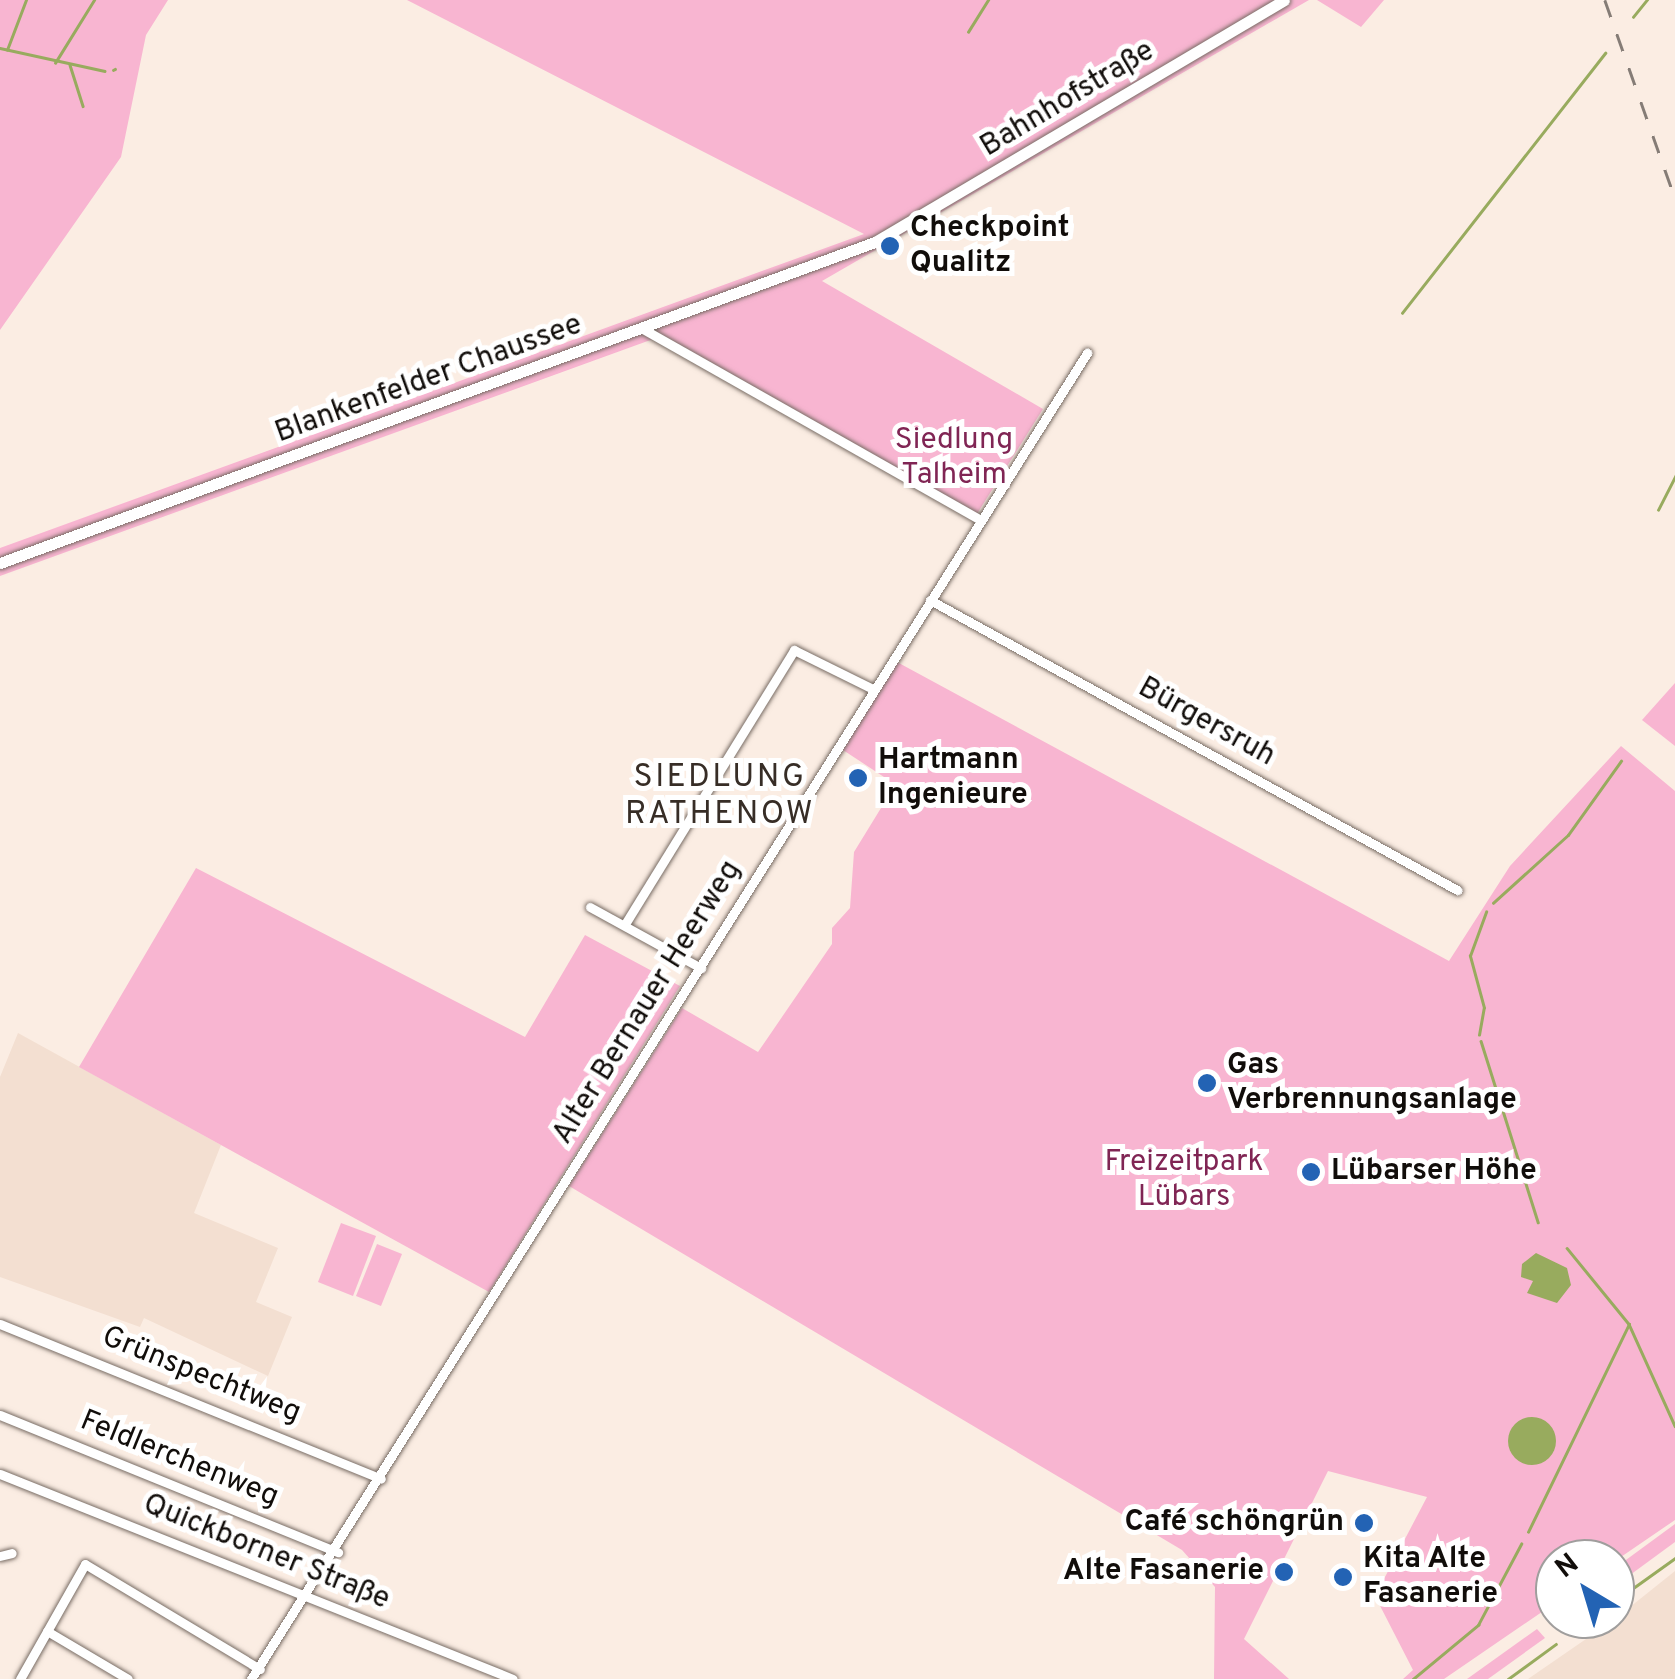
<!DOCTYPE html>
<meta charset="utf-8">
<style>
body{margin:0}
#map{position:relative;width:1675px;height:1679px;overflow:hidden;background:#fbede3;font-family:Overpass,sans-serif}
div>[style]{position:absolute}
.built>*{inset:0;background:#f3dfd1}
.green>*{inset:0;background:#f8b5d1}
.water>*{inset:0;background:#98ab5e}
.round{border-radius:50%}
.stream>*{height:2.5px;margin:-1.25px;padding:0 1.25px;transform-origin:1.25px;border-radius:1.25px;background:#98ab5e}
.roads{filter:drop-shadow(0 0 2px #786c64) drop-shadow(0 0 2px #786c64)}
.minor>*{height:9px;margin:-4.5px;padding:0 4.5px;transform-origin:4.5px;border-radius:4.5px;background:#fff}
.tertiary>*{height:11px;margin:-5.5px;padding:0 5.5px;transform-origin:5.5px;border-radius:5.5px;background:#fff}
.rail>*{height:2.5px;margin-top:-1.25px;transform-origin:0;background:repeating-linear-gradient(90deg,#857c76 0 18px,transparent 0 36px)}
.dots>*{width:28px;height:28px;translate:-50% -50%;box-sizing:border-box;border:5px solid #fff;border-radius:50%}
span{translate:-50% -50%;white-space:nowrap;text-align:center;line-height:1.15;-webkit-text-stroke:10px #fff;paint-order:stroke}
.street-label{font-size:30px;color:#110d0a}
.poi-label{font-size:30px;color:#110d0a;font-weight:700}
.left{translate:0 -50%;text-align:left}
.right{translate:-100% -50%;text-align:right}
.park-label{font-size:30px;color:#802554}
.neighbourhood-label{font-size:32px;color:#372d26;letter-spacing:2.5px}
.north{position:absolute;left:1535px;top:1539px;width:100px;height:100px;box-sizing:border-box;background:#fff;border:2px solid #a09e9d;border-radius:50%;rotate:322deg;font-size:28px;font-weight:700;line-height:40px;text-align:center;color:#110d0a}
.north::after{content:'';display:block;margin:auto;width:35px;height:45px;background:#2363b4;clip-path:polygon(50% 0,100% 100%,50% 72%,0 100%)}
</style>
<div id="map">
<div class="built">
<i style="clip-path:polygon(18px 1033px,221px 1145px,194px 1213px,278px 1248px,256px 1302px,292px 1317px,268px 1376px,144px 1318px,140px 1327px,0 1277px,0 1077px)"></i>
<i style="clip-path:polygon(1675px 1571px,1675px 1679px,1528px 1679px,1615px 1619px)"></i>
</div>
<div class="green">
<i style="clip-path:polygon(0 0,168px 0,146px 35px,121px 157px,0 330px)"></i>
<i style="clip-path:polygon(407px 0,1309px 0,822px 281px,1043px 409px,975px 517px,656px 338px,0 576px,0 548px,864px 234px)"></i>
<i style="clip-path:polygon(1317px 0,1384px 0,1361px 27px)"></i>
<i style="clip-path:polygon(897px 662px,1449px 961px,1510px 866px,1621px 746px,1675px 791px,1675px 1520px,1615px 1561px,1555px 1559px,1555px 1603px,1444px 1679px,1403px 1679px,1413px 1670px,1375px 1596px,1427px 1497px,1328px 1471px,1244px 1639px,1289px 1679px,1214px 1679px,1215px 1587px,1182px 1550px,569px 1186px,682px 1008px,758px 1052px,832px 944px,832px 928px,850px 908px,854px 852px,889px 795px,878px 788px,884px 777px,843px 750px)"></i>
<i style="clip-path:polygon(1675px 683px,1675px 746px,1642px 720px)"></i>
<i style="clip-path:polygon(196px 868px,525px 1037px,585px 935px,680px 986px,489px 1292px,79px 1067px)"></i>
<i style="clip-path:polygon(341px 1223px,376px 1236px,353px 1296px,318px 1282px)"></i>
<i style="clip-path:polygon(377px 1244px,402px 1254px,381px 1306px,356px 1296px)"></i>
<i style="clip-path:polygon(1675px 1524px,1675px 1542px,1615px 1586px,1615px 1568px)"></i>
<i style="clip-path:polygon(1537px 1629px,1545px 1638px,1488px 1679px,1467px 1679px)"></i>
</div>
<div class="water">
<i style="clip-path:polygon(1536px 1253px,1567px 1268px,1571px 1285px,1557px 1303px,1527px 1293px,1533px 1281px,1521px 1277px,1522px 1264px)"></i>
<i class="round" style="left:1508px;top:1417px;width:48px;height:48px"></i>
</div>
<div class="stream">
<i style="left:1633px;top:17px;width:22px;rotate:-51deg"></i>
<i style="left:968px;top:32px;width:38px;rotate:-58deg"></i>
<i style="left:0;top:48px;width:107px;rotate:12.4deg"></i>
<i style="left:7px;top:50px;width:53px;rotate:-69.2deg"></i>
<i style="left:55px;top:63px;width:74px;rotate:-58.2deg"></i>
<i style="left:70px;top:65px;width:43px;rotate:72.4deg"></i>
<i style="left:113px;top:70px;width:2px;rotate:-27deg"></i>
<i style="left:1402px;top:313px;width:330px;rotate:-52deg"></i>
<i style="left:1658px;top:510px;width:38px;rotate:-63deg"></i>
<i style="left:1493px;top:903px;width:101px;rotate:-42.2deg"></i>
<i style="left:1568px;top:835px;width:91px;rotate:-54.4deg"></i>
<i style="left:1479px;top:1035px;width:27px;rotate:-80deg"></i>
<i style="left:1484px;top:1008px;width:54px;rotate:-105.1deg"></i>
<i style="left:1470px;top:956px;width:47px;rotate:-70deg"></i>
<i style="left:1481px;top:1041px;width:190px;rotate:72.5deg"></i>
<i style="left:1567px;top:1248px;width:98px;rotate:50.8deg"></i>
<i style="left:1629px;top:1324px;width:112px;rotate:65.7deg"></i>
<i style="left:1528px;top:1532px;width:231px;rotate:-64.1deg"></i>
<i style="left:1615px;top:1601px;width:74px;rotate:-35.6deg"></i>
<i style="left:1574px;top:1631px;width:21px;rotate:-35deg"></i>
<i style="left:1413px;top:1679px;width:85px;rotate:-39.7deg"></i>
<i style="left:1478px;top:1625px;width:92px;rotate:-62deg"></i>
<i style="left:1508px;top:1679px;width:59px;rotate:-36.1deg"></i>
</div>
<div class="roads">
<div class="minor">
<i style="left:643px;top:329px;width:387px;rotate:29.5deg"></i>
<i style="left:930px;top:600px;width:602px;rotate:28.82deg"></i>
<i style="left:590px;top:907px;width:127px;rotate:28.8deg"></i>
<i style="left:625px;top:924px;width:322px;rotate:-58.3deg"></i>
<i style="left:794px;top:650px;width:88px;rotate:26.3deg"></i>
<i style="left:0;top:1324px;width:411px;rotate:22.1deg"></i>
<i style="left:0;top:1415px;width:365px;rotate:22.1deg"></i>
<i style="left:0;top:1474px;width:552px;rotate:21.78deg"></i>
<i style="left:0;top:1556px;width:12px;rotate:-14deg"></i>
<i style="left:47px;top:1631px;width:94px;rotate:30.7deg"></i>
<i style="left:20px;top:1679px;width:132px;rotate:-60.5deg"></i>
<i style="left:85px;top:1564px;width:204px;rotate:31deg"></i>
<i style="left:251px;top:1679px;width:1568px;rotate:-57.77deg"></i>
</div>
<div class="tertiary">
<i style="left:0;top:563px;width:932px;rotate:-20.15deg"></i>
<i style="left:875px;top:242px;width:475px;rotate:-30.6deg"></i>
</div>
</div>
<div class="rail">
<i style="left:1605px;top:0;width:210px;rotate:70.5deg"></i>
</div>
<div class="dots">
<i style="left:890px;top:246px;background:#2363b4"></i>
<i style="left:858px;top:778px;background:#2363b4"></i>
<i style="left:1207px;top:1083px;background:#2363b4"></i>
<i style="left:1311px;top:1172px;background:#2363b4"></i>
<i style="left:1364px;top:1523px;background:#2363b4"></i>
<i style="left:1284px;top:1572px;background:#2363b4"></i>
<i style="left:1343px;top:1577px;background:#2363b4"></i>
</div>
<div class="street-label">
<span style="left:1068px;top:100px;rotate:-31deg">Bahnhofstraße</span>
<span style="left:429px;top:380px;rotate:-20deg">Blankenfelder Chaussee</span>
<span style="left:1206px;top:723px;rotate:29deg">Bürgersruh</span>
<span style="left:648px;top:1003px;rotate:-58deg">Alter Bernauer Heerweg</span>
<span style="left:201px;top:1376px;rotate:22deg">Grünspechtweg</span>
<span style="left:179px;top:1460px;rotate:22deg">Feldlerchenweg</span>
<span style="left:266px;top:1553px;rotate:22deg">Quickborner Straße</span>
</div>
<div class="poi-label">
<span class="left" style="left:910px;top:246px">Checkpoint<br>Qualitz</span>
<span class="left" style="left:878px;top:778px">Hartmann<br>Ingenieure</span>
<span class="left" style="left:1227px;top:1083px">Gas<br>Verbrennungsanlage</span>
<span class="left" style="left:1331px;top:1172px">Lübarser Höhe</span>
<span class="right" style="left:1344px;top:1523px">Café schöngrün</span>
<span class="left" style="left:1363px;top:1577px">Kita Alte<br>Fasanerie</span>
<span class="right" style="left:1264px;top:1572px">Alte Fasanerie</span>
</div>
<div class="park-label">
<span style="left:954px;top:458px">Siedlung<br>Talheim</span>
<span style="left:1184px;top:1180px">Freizeitpark<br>Lübars</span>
</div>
<div class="neighbourhood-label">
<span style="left:720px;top:797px">SIEDLUNG<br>RATHENOW</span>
</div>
<div class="north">N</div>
</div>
